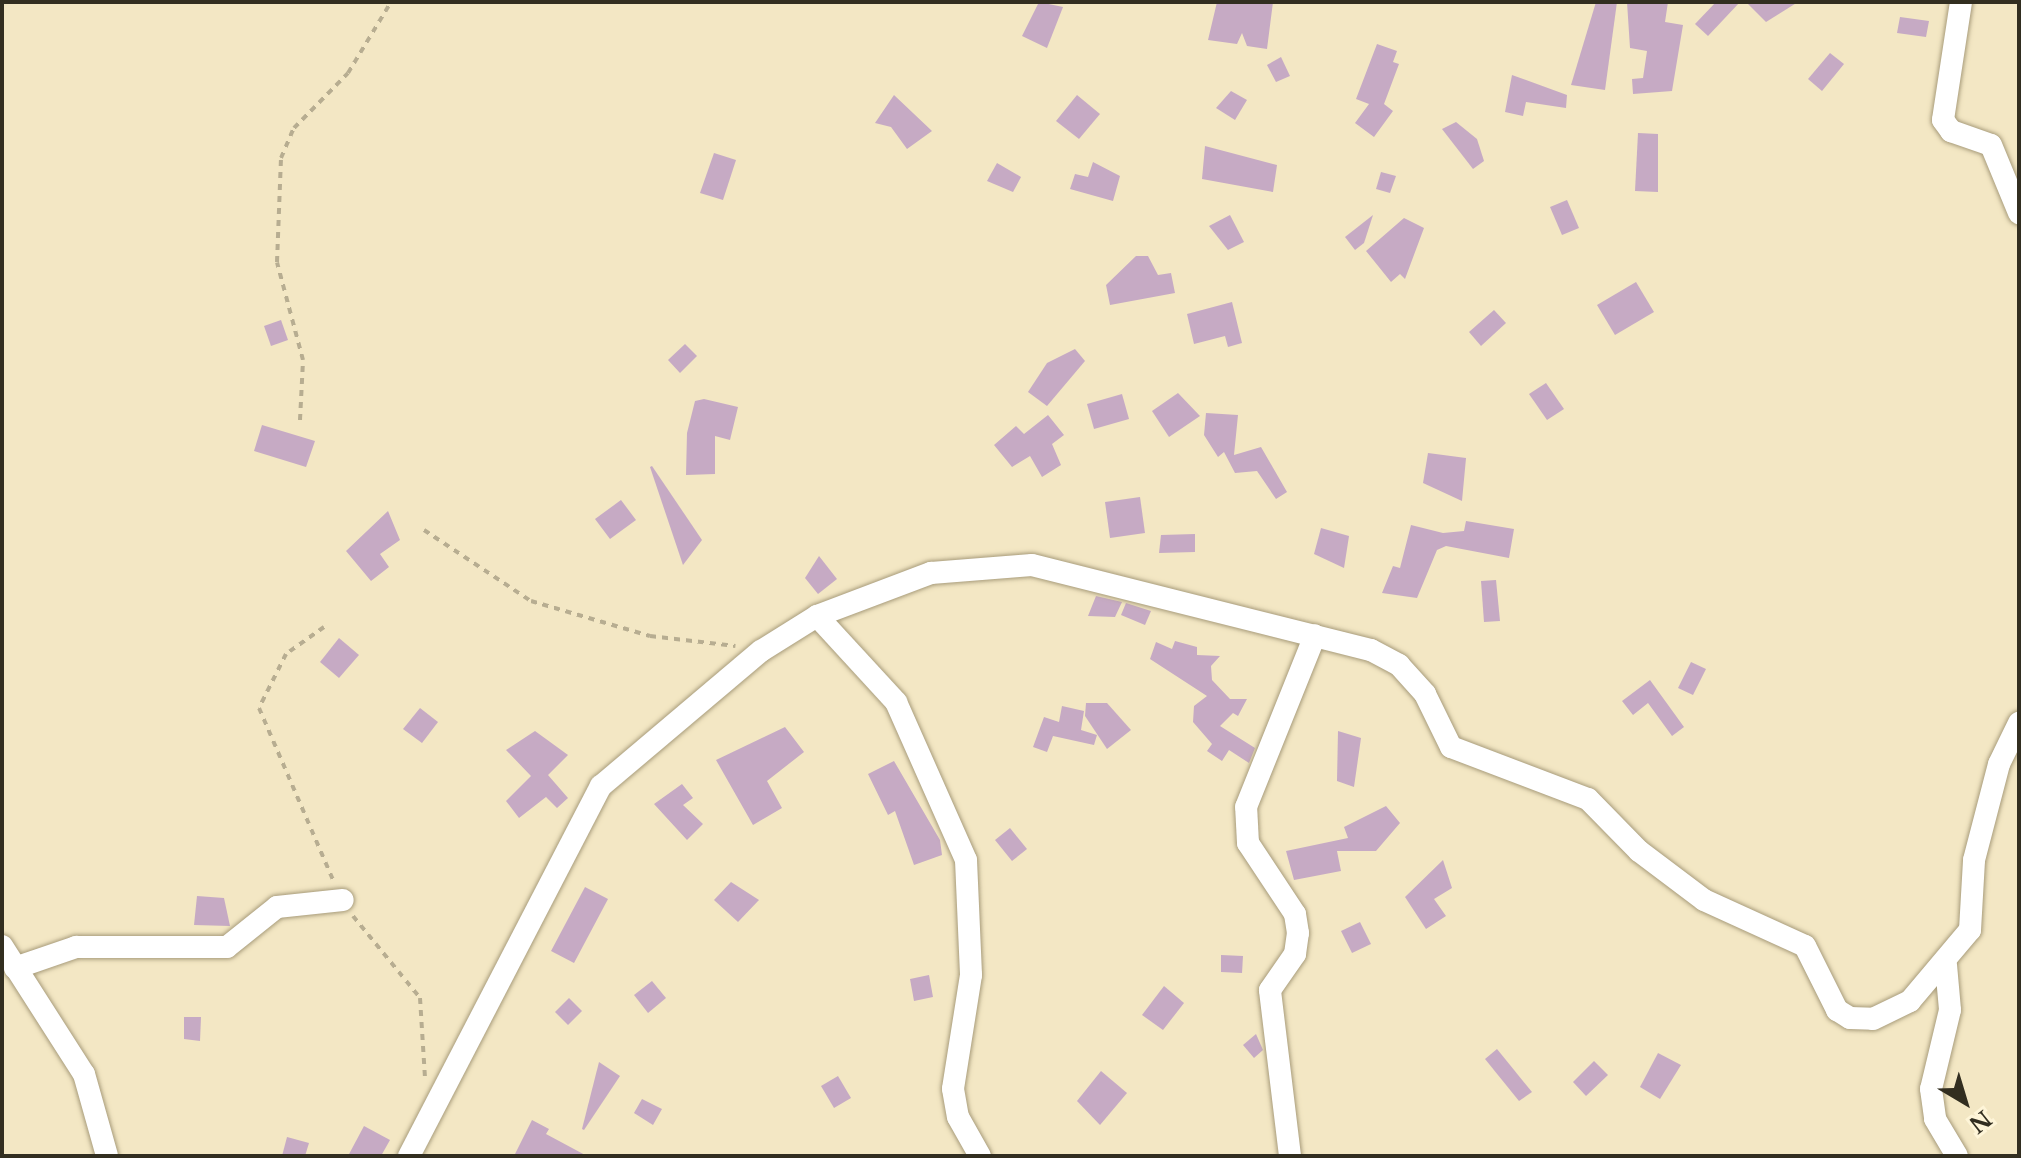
<!DOCTYPE html>
<style>
body{margin:0}
#map{position:relative;width:2021px;height:1158px;overflow:hidden;background:#f3e7c4;font-family:"Libre Baskerville",serif}
div>[style]{position:absolute}
.building>*{inset:0;background:#c6aac4}
.path>*{height:4px;margin-top:-2px;transform-origin:0;background:repeating-linear-gradient(90deg,#b7ad91 0 6px,transparent 0 12px)}
.roads{filter:drop-shadow(0 0 2px #a89c7b) drop-shadow(0 0 2px #a89c7b)}
.minor>*{height:22px;margin:-11px;padding:0 11px;transform-origin:11px;border-radius:11px;background:#fff}
span{translate:-50% -50%;white-space:nowrap;text-align:center;line-height:1.15;-webkit-text-stroke:6px #fef5d8;paint-order:stroke}
.frame{position:absolute;inset:0;border:4px solid #322e20;pointer-events:none}
.north{position:absolute;left:1925px;top:1062px;width:80px;height:80px;-webkit-text-stroke:6px #fef5d8;paint-order:stroke;rotate:142deg;font-size:22px;font-weight:700;line-height:32px;text-align:center;color:#322e20}
.north::after{content:'';display:block;margin:auto;width:28px;height:36px;background:#322e20;clip-path:polygon(50% 0,100% 100%,50% 72%,0 100%)}
</style>
<div id="map">
<div class="building">
<i style="clip-path:polygon(1039px 2px,1063px 7px,1047px 48px,1022px 36px)"></i>
<i style="clip-path:polygon(1217px 2px,1273px 2px,1267px 49px,1247px 46px,1242px 33px,1237px 44px,1208px 40px)"></i>
<i style="clip-path:polygon(1596px 2px,1617px 2px,1605px 90px,1571px 85px)"></i>
<i style="clip-path:polygon(1627px 2px,1668px 2px,1665px 22px,1683px 25px,1672px 91px,1633px 94px,1632px 79px,1643px 78px,1647px 51px,1630px 48px)"></i>
<i style="clip-path:polygon(1716px 2px,1740px 2px,1708px 36px,1695px 24px)"></i>
<i style="clip-path:polygon(1746px 2px,1798px 2px,1766px 22px)"></i>
<i style="clip-path:polygon(1900px 17px,1929px 21px,1926px 37px,1897px 33px)"></i>
<i style="clip-path:polygon(1377px 44px,1397px 51px,1393px 62px,1399px 64px,1384px 104px,1393px 111px,1374px 137px,1355px 123px,1369px 104px,1356px 99px)"></i>
<i style="clip-path:polygon(1830px 53px,1844px 64px,1822px 91px,1808px 79px)"></i>
<i style="clip-path:polygon(1281px 57px,1290px 76px,1276px 82px,1267px 65px)"></i>
<i style="clip-path:polygon(1512px 75px,1567px 95px,1566px 108px,1526px 102px,1523px 116px,1505px 112px)"></i>
<i style="clip-path:polygon(1231px 91px,1247px 100px,1235px 120px,1216px 108px)"></i>
<i style="clip-path:polygon(894px 95px,932px 131px,907px 149px,891px 127px,875px 123px)"></i>
<i style="clip-path:polygon(1077px 95px,1100px 114px,1079px 139px,1056px 121px)"></i>
<i style="clip-path:polygon(1456px 122px,1477px 139px,1484px 161px,1473px 169px,1442px 129px)"></i>
<i style="clip-path:polygon(1638px 133px,1658px 134px,1658px 192px,1635px 191px)"></i>
<i style="clip-path:polygon(1205px 146px,1277px 165px,1273px 192px,1202px 179px)"></i>
<i style="clip-path:polygon(714px 153px,736px 160px,723px 200px,700px 193px)"></i>
<i style="clip-path:polygon(1093px 162px,1120px 176px,1113px 201px,1070px 189px,1075px 174px,1088px 177px)"></i>
<i style="clip-path:polygon(997px 163px,1021px 177px,1013px 192px,987px 181px)"></i>
<i style="clip-path:polygon(1381px 172px,1396px 176px,1390px 193px,1376px 189px)"></i>
<i style="clip-path:polygon(1567px 200px,1579px 228px,1562px 235px,1550px 207px)"></i>
<i style="clip-path:polygon(1230px 215px,1244px 242px,1228px 250px,1209px 226px)"></i>
<i style="clip-path:polygon(1373px 215px,1364px 243px,1355px 250px,1345px 237px)"></i>
<i style="clip-path:polygon(1404px 218px,1424px 228px,1405px 279px,1400px 274px,1391px 282px,1366px 251px)"></i>
<i style="clip-path:polygon(1136px 256px,1148px 256px,1158px 275px,1171px 273px,1175px 293px,1110px 305px,1106px 285px)"></i>
<i style="clip-path:polygon(1636px 282px,1654px 312px,1615px 335px,1597px 305px)"></i>
<i style="clip-path:polygon(1232px 302px,1242px 343px,1228px 347px,1225px 336px,1194px 344px,1187px 314px)"></i>
<i style="clip-path:polygon(1494px 310px,1506px 323px,1481px 346px,1469px 332px)"></i>
<i style="clip-path:polygon(281px 320px,288px 340px,271px 346px,264px 326px)"></i>
<i style="clip-path:polygon(685px 344px,697px 356px,680px 373px,668px 360px)"></i>
<i style="clip-path:polygon(1075px 349px,1085px 361px,1047px 406px,1028px 392px,1047px 363px)"></i>
<i style="clip-path:polygon(1546px 383px,1564px 409px,1547px 420px,1529px 394px)"></i>
<i style="clip-path:polygon(1178px 393px,1200px 416px,1169px 437px,1152px 411px)"></i>
<i style="clip-path:polygon(1122px 394px,1129px 419px,1094px 429px,1087px 404px)"></i>
<i style="clip-path:polygon(704px 399px,738px 407px,730px 440px,715px 436px,715px 474px,686px 475px,687px 433px,695px 401px)"></i>
<i style="clip-path:polygon(1206px 413px,1238px 415px,1234px 455px,1261px 447px,1287px 492px,1276px 499px,1257px 471px,1235px 473px,1224px 452px,1218px 457px,1204px 435px)"></i>
<i style="clip-path:polygon(1048px 415px,1064px 435px,1052px 444px,1061px 465px,1042px 477px,1030px 456px,1012px 467px,994px 445px,1016px 426px,1024px 434px)"></i>
<i style="clip-path:polygon(262px 425px,315px 441px,306px 467px,254px 451px)"></i>
<i style="clip-path:polygon(1428px 453px,1466px 458px,1462px 501px,1423px 483px)"></i>
<i style="clip-path:polygon(652px 466px,702px 540px,683px 565px,650px 467px)"></i>
<i style="clip-path:polygon(1140px 497px,1145px 533px,1110px 538px,1105px 502px)"></i>
<i style="clip-path:polygon(621px 500px,636px 520px,610px 539px,595px 519px)"></i>
<i style="clip-path:polygon(388px 511px,400px 540px,380px 554px,389px 567px,371px 581px,346px 551px)"></i>
<i style="clip-path:polygon(1466px 521px,1514px 529px,1509px 558px,1446px 546px,1437px 550px,1417px 598px,1382px 593px,1393px 566px,1400px 568px,1411px 525px,1443px 533px,1464px 531px)"></i>
<i style="clip-path:polygon(1321px 528px,1349px 536px,1344px 568px,1314px 554px)"></i>
<i style="clip-path:polygon(1195px 534px,1195px 552px,1159px 553px,1161px 535px)"></i>
<i style="clip-path:polygon(819px 556px,837px 579px,818px 594px,805px 578px)"></i>
<i style="clip-path:polygon(1496px 580px,1500px 621px,1484px 622px,1481px 581px)"></i>
<i style="clip-path:polygon(1096px 596px,1122px 602px,1115px 617px,1088px 616px)"></i>
<i style="clip-path:polygon(1126px 603px,1151px 611px,1145px 625px,1121px 615px)"></i>
<i style="clip-path:polygon(339px 638px,359px 655px,339px 678px,320px 662px)"></i>
<i style="clip-path:polygon(1175px 641px,1197px 647px,1197px 655px,1220px 656px,1211px 666px,1212px 680px,1230px 699px,1247px 699px,1238px 716px,1233px 713px,1220px 726px,1255px 748px,1249px 763px,1229px 750px,1222px 761px,1207px 751px,1212px 744px,1193px 722px,1194px 706px,1207px 696px,1150px 659px,1156px 642px,1172px 649px)"></i>
<i style="clip-path:polygon(1691px 662px,1706px 669px,1693px 695px,1678px 688px)"></i>
<i style="clip-path:polygon(1650px 680px,1684px 727px,1672px 736px,1648px 703px,1633px 715px,1622px 701px)"></i>
<i style="clip-path:polygon(1086px 703px,1107px 703px,1131px 730px,1107px 749px,1085px 716px)"></i>
<i style="clip-path:polygon(1062px 706px,1084px 711px,1081px 730px,1097px 735px,1094px 745px,1053px 736px,1047px 752px,1033px 747px,1044px 717px,1059px 722px)"></i>
<i style="clip-path:polygon(420px 708px,438px 722px,422px 743px,403px 729px)"></i>
<i style="clip-path:polygon(785px 727px,804px 752px,767px 781px,782px 808px,753px 825px,716px 760px)"></i>
<i style="clip-path:polygon(535px 731px,568px 755px,548px 775px,568px 798px,557px 808px,546px 797px,519px 818px,506px 801px,531px 776px,506px 750px)"></i>
<i style="clip-path:polygon(1338px 731px,1361px 738px,1354px 787px,1337px 781px)"></i>
<i style="clip-path:polygon(894px 761px,940px 840px,942px 855px,914px 865px,895px 811px,888px 815px,868px 774px)"></i>
<i style="clip-path:polygon(682px 784px,693px 798px,683px 805px,703px 824px,687px 840px,654px 804px)"></i>
<i style="clip-path:polygon(1386px 806px,1400px 823px,1376px 851px,1337px 851px,1341px 871px,1294px 880px,1286px 851px,1348px 838px,1344px 827px)"></i>
<i style="clip-path:polygon(1010px 828px,1027px 849px,1012px 861px,995px 840px)"></i>
<i style="clip-path:polygon(1443px 860px,1452px 888px,1434px 899px,1446px 916px,1426px 929px,1405px 897px)"></i>
<i style="clip-path:polygon(731px 882px,759px 900px,738px 922px,714px 900px)"></i>
<i style="clip-path:polygon(585px 887px,608px 899px,574px 963px,551px 951px)"></i>
<i style="clip-path:polygon(197px 896px,224px 898px,230px 926px,194px 925px)"></i>
<i style="clip-path:polygon(1360px 922px,1371px 944px,1352px 953px,1341px 931px)"></i>
<i style="clip-path:polygon(1221px 955px,1243px 956px,1242px 973px,1221px 972px)"></i>
<i style="clip-path:polygon(929px 975px,933px 997px,914px 1001px,910px 979px)"></i>
<i style="clip-path:polygon(652px 981px,666px 998px,648px 1013px,634px 995px)"></i>
<i style="clip-path:polygon(1164px 986px,1184px 1003px,1163px 1030px,1142px 1015px)"></i>
<i style="clip-path:polygon(569px 998px,582px 1011px,568px 1025px,555px 1012px)"></i>
<i style="clip-path:polygon(184px 1017px,201px 1017px,200px 1041px,184px 1039px)"></i>
<i style="clip-path:polygon(1256px 1034px,1263px 1050px,1254px 1058px,1243px 1045px)"></i>
<i style="clip-path:polygon(1497px 1049px,1532px 1092px,1519px 1101px,1485px 1059px)"></i>
<i style="clip-path:polygon(1658px 1053px,1681px 1065px,1660px 1099px,1640px 1087px)"></i>
<i style="clip-path:polygon(1594px 1061px,1608px 1075px,1586px 1096px,1573px 1082px)"></i>
<i style="clip-path:polygon(599px 1062px,620px 1076px,584px 1130px,582px 1129px)"></i>
<i style="clip-path:polygon(1101px 1071px,1127px 1093px,1100px 1125px,1077px 1101px)"></i>
<i style="clip-path:polygon(838px 1076px,851px 1098px,834px 1108px,821px 1086px)"></i>
<i style="clip-path:polygon(642px 1099px,662px 1109px,653px 1125px,634px 1113px)"></i>
<i style="clip-path:polygon(532px 1120px,549px 1129px,546px 1134px,587px 1156px,514px 1156px)"></i>
<i style="clip-path:polygon(364px 1126px,390px 1140px,381px 1156px,348px 1156px)"></i>
<i style="clip-path:polygon(287px 1137px,309px 1143px,305px 1156px,282px 1156px)"></i>
</div>
<div class="path">
<i style="left:300px;top:420px;width:60px;rotate:-87.1deg"></i>
<i style="left:303px;top:360px;width:101px;rotate:-104.9deg"></i>
<i style="left:277px;top:262px;width:104px;rotate:-87.8deg"></i>
<i style="left:281px;top:158px;width:33px;rotate:-67deg"></i>
<i style="left:294px;top:128px;width:77px;rotate:-45.5deg"></i>
<i style="left:348px;top:73px;width:83px;rotate:-58.8deg"></i>
<i style="left:424px;top:530px;width:128px;rotate:33.6deg"></i>
<i style="left:531px;top:601px;width:124px;rotate:16.4deg"></i>
<i style="left:650px;top:636px;width:86px;rotate:6.7deg"></i>
<i style="left:324px;top:627px;width:47px;rotate:144.6deg"></i>
<i style="left:286px;top:654px;width:60px;rotate:116.6deg"></i>
<i style="left:259px;top:708px;width:187px;rotate:66.7deg"></i>
<i style="left:353px;top:916px;width:106px;rotate:50.7deg"></i>
<i style="left:420px;top:998px;width:80px;rotate:86.4deg"></i>
</div>
<div class="roads">
<div class="minor">
<i style="left:1961px;top:2px;width:119px;rotate:98.7deg"></i>
<i style="left:1943px;top:120px;width:14px;rotate:54deg"></i>
<i style="left:1951px;top:131px;width:42px;rotate:19.3deg"></i>
<i style="left:1991px;top:145px;width:74px;rotate:67.6deg"></i>
<i style="left:817px;top:616px;width:117px;rotate:47.4deg"></i>
<i style="left:896px;top:702px;width:173px;rotate:66.1deg"></i>
<i style="left:966px;top:860px;width:115px;rotate:87.5deg"></i>
<i style="left:971px;top:975px;width:115px;rotate:99deg"></i>
<i style="left:953px;top:1089px;width:28px;rotate:80deg"></i>
<i style="left:958px;top:1117px;width:45px;rotate:60.6deg"></i>
<i style="left:2px;top:946px;width:152px;rotate:57.4deg"></i>
<i style="left:84px;top:1074px;width:85px;rotate:74.3deg"></i>
<i style="left:1946px;top:965px;width:45px;rotate:84.9deg"></i>
<i style="left:1950px;top:1010px;width:81px;rotate:103.5deg"></i>
<i style="left:1931px;top:1089px;width:30px;rotate:82deg"></i>
<i style="left:1935px;top:1119px;width:43px;rotate:59.3deg"></i>
<i style="left:15px;top:968px;width:65px;rotate:-19deg"></i>
<i style="left:76px;top:947px;width:151px"></i>
<i style="left:227px;top:947px;width:64px;rotate:-38.7deg"></i>
<i style="left:277px;top:907px;width:66px;rotate:-6.1deg"></i>
<i style="left:409px;top:1156px;width:417px;rotate:-62.6deg"></i>
<i style="left:601px;top:786px;width:209px;rotate:-40.2deg"></i>
<i style="left:761px;top:651px;width:66px;rotate:-32deg"></i>
<i style="left:817px;top:616px;width:122px;rotate:-20.7deg"></i>
<i style="left:931px;top:573px;width:101px;rotate:-4.5deg"></i>
<i style="left:1032px;top:565px;width:349px;rotate:14.1deg"></i>
<i style="left:1371px;top:650px;width:32px;rotate:28deg"></i>
<i style="left:1399px;top:665px;width:39px;rotate:48deg"></i>
<i style="left:1425px;top:694px;width:59px;rotate:63.9deg"></i>
<i style="left:1451px;top:747px;width:147px;rotate:20.8deg"></i>
<i style="left:1588px;top:799px;width:73px;rotate:45.6deg"></i>
<i style="left:1639px;top:851px;width:81px;rotate:37deg"></i>
<i style="left:1704px;top:900px;width:111px;rotate:24.5deg"></i>
<i style="left:1805px;top:946px;width:72px;rotate:63.4deg"></i>
<i style="left:1837px;top:1010px;width:15px;rotate:32deg"></i>
<i style="left:1850px;top:1018px;width:23px;rotate:2deg"></i>
<i style="left:1873px;top:1019px;width:41px;rotate:-25.9deg"></i>
<i style="left:1910px;top:1001px;width:93px;rotate:-49.8deg"></i>
<i style="left:1970px;top:930px;width:70px;rotate:-86.7deg"></i>
<i style="left:1974px;top:860px;width:99px;rotate:-75.4deg"></i>
<i style="left:1999px;top:764px;width:46px;rotate:-64deg"></i>
<i style="left:1290px;top:1156px;width:167px;rotate:-96.9deg"></i>
<i style="left:1270px;top:990px;width:44px;rotate:-55.2deg"></i>
<i style="left:1295px;top:954px;width:21px;rotate:-82deg"></i>
<i style="left:1298px;top:933px;width:19px;rotate:-99deg"></i>
<i style="left:1295px;top:914px;width:85px;rotate:-123.5deg"></i>
<i style="left:1248px;top:843px;width:36px;rotate:-93deg"></i>
<i style="left:1246px;top:807px;width:185px;rotate:-68.1deg"></i>
</div>
</div>
<div class="frame"></div>
<div class="north">N</div>
</div>
